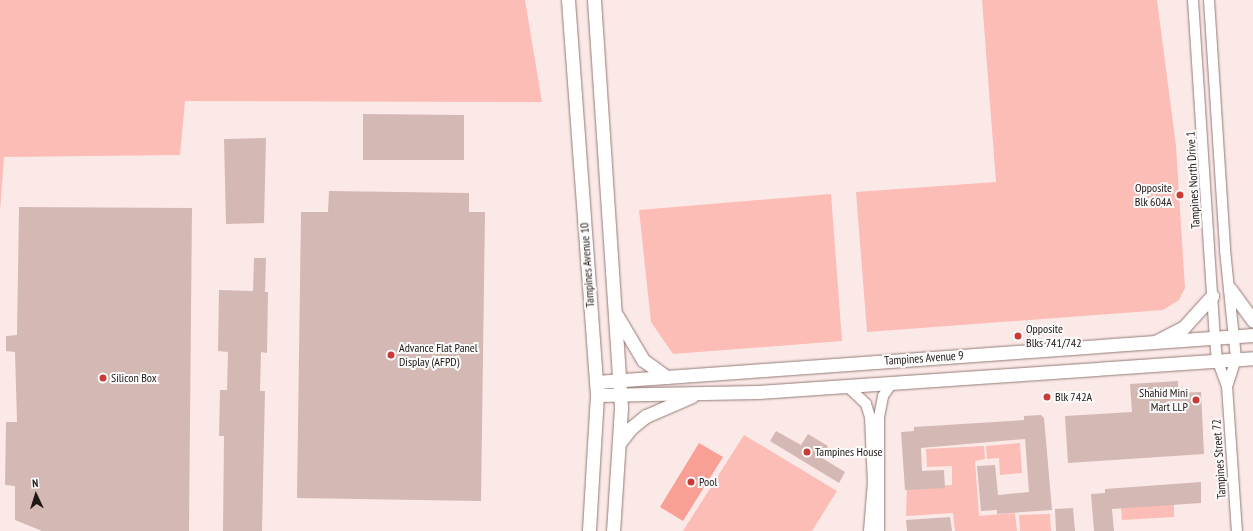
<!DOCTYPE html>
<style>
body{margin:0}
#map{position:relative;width:1253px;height:531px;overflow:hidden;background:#fbe9e7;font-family:"PT Sans Narrow",sans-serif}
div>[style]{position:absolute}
.green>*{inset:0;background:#fbbdb5}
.water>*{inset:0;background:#f9a096}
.building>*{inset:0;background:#d4b8b4}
.roads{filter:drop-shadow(0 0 1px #947a76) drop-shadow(0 0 1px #947a76)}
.minor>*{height:10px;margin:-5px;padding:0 5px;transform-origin:5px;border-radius:5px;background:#fff}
.major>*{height:13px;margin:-6.5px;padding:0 6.5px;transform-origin:6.5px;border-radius:6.5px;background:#fff}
.dots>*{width:11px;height:11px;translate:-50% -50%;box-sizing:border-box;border:2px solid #fbfbfb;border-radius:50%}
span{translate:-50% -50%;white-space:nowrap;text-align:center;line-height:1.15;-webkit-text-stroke:4px #fbfbfb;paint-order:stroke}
.street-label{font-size:12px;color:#211715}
.poi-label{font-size:12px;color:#211715}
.right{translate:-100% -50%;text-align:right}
.left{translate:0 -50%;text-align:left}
.north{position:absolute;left:16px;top:475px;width:40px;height:40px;-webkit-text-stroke:3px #fbfbfb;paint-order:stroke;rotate:356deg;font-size:11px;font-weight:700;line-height:16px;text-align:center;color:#211715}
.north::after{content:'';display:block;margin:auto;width:14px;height:18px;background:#211715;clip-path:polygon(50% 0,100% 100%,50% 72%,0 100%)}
</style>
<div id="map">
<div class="green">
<i style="clip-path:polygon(0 0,525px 0,542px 102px,185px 101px,180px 155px,4px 157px,0 211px)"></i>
<i style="clip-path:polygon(982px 0,1157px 0,1176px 146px,1185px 288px,1179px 300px,1163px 310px,867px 332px,856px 192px,996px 182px)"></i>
<i style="clip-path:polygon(831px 194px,842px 341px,673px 354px,651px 322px,639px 210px)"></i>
<i style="clip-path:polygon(744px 435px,837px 491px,812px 531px,683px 531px)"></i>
<i style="clip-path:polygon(1020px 443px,1022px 473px,1000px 475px,999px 458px,987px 459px,986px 446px)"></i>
<i style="clip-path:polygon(984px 446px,985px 459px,975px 461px,979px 516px,1015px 513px,1017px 531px,955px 531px,953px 513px,906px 516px,907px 488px,952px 485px,952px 466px,927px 467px,926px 449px)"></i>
<i style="clip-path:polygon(1174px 504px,1174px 517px,1122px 520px,1121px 507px)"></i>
<i style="clip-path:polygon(1050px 514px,1051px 531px,1020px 531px,1019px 515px)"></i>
</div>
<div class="water">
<i style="clip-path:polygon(699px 443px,723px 457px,683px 521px,660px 507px)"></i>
</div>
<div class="building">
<i style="clip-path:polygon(363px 114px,464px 115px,464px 160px,363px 160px)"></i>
<i style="clip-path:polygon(266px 138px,264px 223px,226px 224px,224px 139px)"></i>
<i style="clip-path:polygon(329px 191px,469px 193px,469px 212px,485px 212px,481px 501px,297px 498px,301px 212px,328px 212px)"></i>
<i style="clip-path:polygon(19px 207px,192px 208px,189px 531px,42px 531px,15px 520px,15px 486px,5px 485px,6px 422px,17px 422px,15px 352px,6px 351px,6px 336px,17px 335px)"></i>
<i style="clip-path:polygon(254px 258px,266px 258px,265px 292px,268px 292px,267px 353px,261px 352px,260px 391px,265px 391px,262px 531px,223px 531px,224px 436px,219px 436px,220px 390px,227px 390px,228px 352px,218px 351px,219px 290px,253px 291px)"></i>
<i style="clip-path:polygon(1178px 381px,1178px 393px,1201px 392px,1204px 454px,1068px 463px,1065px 416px,1132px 412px,1130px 384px)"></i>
<i style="clip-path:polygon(1041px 415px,1044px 418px,1052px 510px,997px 514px,997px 510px,981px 511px,977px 466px,995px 465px,998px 495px,1029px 492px,1025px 439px,921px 448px,922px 471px,944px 470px,945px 488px,905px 490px,901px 432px,914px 431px,914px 427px,1024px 420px,1024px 416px)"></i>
<i style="clip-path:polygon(776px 431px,801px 445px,808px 434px,828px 446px,822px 458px,845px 472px,839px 483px,770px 441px)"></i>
<i style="clip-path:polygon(1201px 482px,1201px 503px,1112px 509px,1114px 531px,1094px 531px,1091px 494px,1105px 493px,1105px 489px)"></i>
<i style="clip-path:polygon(1073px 508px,1075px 531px,1056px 531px,1055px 509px)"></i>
<i style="clip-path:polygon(950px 517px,952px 531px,907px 531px,906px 520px)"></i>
</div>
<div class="roads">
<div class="minor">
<i style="left:1193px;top:0;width:339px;rotate:86.3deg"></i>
<i style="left:1215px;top:338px;width:21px;rotate:85deg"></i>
<i style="left:1217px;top:359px;width:29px;rotate:70deg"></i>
<i style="left:1227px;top:386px;width:145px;rotate:86.1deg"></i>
<i style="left:1209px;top:0;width:251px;rotate:86.3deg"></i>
<i style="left:1225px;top:250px;width:110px;rotate:84.2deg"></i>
<i style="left:1236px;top:359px;width:28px;rotate:108deg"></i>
<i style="left:847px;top:386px;width:26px;rotate:43deg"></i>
<i style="left:866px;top:404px;width:14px;rotate:73deg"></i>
<i style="left:870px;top:417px;width:65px;rotate:87.4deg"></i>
<i style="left:873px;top:482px;width:49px;rotate:94.7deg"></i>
<i style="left:879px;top:531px;width:114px;rotate:-90deg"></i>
<i style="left:879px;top:417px;width:21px;rotate:-79deg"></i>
<i style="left:883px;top:396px;width:16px;rotate:-55deg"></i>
</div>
<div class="major">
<i style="left:568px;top:0;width:396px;rotate:85.8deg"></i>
<i style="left:597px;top:395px;width:136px;rotate:93.4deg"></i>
<i style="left:594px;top:0;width:409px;rotate:86.2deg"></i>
<i style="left:621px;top:408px;width:123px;rotate:93.7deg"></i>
<i style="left:1230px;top:289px;width:39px;rotate:54deg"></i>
<i style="left:617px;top:316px;width:51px;rotate:59.4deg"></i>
<i style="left:643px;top:360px;width:29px;rotate:36deg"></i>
<i style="left:1157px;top:341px;width:30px;rotate:-27deg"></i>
<i style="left:1184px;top:327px;width:42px;rotate:-47.9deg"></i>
<i style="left:596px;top:382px;width:659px;rotate:-4.09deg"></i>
<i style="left:597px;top:395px;width:161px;rotate:-1.1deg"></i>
<i style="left:758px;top:392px;width:496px;rotate:-3.9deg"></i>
<i style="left:620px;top:442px;width:18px;rotate:-52deg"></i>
<i style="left:631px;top:428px;width:19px;rotate:-39deg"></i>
<i style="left:646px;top:416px;width:50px;rotate:-23.5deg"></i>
</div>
</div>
<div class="dots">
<i style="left:1180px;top:195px;background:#c93b37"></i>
<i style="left:1018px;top:336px;background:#c93b37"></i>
<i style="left:391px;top:355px;background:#c93b37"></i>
<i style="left:103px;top:378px;background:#c93b37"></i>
<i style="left:1047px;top:397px;background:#c93b37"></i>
<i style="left:1196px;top:400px;background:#c93b37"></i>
<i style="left:807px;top:452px;background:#c93b37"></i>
<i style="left:691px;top:482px;background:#c93b37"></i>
</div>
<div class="street-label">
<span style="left:1193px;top:180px;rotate:-93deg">Tampines North Drive 1</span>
<span style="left:587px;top:265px;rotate:-94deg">Tampines Avenue 10</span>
<span style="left:924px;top:358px;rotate:-4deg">Tampines Avenue 9</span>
<span style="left:1219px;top:459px;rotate:-94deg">Tampines Street 72</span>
</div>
<div class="poi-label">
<span class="right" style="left:1172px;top:195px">Opposite<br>Blk 604A</span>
<span class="left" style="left:1026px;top:336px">Opposite<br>Blks 741/742</span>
<span class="left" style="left:399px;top:355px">Advance Flat Panel<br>Display (AFPD)</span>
<span class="left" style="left:111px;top:378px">Silicon Box</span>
<span class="right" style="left:1188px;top:400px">Shahid Mini<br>Mart LLP</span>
<span class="left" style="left:1055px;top:397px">Blk 742A</span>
<span class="left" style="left:815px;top:452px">Tampines House</span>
<span class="left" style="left:699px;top:482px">Pool</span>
</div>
<div class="north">N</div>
</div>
